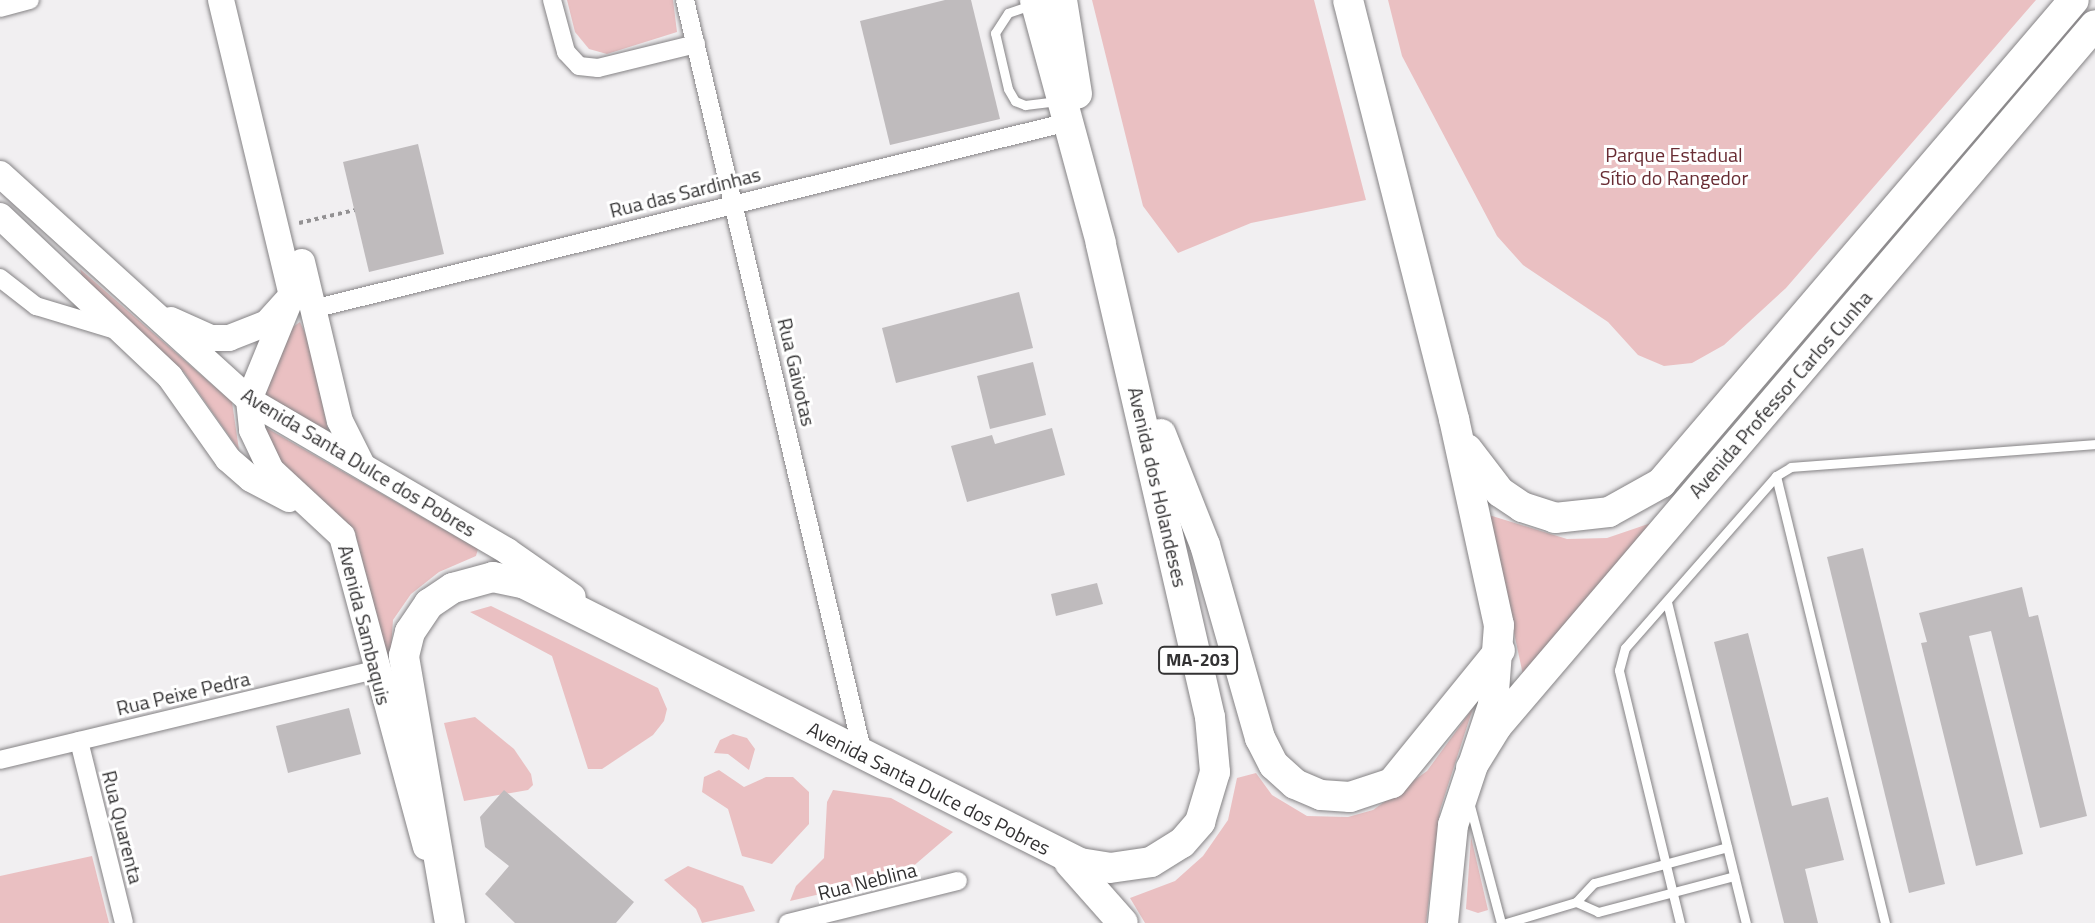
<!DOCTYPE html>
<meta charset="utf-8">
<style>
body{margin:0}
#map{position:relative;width:2095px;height:923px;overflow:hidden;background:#f1eff1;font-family:"Titillium Web",sans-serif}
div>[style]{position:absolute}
.green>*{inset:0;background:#eac0c2}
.building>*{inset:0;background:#bfbbbd}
.path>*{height:4px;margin-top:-2px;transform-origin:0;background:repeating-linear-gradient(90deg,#939193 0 4px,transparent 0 8px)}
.roads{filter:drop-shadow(0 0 2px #858385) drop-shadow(0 0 2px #858385)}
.service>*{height:9px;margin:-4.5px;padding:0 4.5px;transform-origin:4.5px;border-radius:4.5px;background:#fff}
.minor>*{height:18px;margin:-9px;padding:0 9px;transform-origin:9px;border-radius:9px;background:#fff}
.secondary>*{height:26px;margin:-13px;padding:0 13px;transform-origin:13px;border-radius:13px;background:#fff}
.primary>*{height:30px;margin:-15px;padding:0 15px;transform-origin:15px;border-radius:15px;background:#fff}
span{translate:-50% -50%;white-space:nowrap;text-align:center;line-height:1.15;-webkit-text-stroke:6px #fff;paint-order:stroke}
.shield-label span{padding:2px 6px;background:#fff;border:2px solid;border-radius:6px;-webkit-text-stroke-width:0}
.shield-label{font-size:18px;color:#333233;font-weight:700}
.park-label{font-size:20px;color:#682c33}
.street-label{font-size:20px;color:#333233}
</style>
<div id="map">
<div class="green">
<i style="clip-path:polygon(567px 0,673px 0,677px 32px,607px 54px,589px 49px,575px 32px)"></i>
<i style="clip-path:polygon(1092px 0,1314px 0,1366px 200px,1251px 223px,1178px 253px,1143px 206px)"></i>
<i style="clip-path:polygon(1388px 0,2036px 0,1786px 288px,1724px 345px,1692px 363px,1664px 366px,1638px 355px,1608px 322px,1523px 265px,1497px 236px,1402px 56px)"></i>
<i style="clip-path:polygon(80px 269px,232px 402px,239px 450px,184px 372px,82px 277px)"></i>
<i style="clip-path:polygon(300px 322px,310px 344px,328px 431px,265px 396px,290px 329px)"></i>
<i style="clip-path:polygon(265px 427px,478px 549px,476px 556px,439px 572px,411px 594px,393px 620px,390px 666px,355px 533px,274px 457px)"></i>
<i style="clip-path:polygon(1489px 515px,1567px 539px,1607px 538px,1654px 522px,1523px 675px)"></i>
<i style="clip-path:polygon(491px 606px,658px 688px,667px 709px,664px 721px,653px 735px,602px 769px,588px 769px,552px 656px,470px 612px)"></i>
<i style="clip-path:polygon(1473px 708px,1440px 810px,1426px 923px,1145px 923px,1130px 898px,1175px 881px,1203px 856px,1228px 820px,1237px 778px,1256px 773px,1272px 795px,1307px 816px,1348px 817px,1373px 810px,1427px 771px)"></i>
<i style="clip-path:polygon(475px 717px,514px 749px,531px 774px,533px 785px,528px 790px,464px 801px,444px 723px)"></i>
<i style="clip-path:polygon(733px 734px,747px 738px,755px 749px,749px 770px,728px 754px,714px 753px,720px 740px)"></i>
<i style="clip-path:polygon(719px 770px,744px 787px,766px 777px,793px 777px,809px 792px,809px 824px,772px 864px,742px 856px,728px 809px,702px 792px,704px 777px)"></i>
<i style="clip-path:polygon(833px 790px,891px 798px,953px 832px,903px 875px,790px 901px,796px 886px,824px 858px,827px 802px)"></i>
<i style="clip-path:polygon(1471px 837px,1488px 910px,1478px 913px,1466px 909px)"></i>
<i style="clip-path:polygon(92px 856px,109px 923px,0 923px,0 876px)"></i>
<i style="clip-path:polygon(688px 866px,743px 886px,755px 911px,702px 923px,696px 909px,664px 880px)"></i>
</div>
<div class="building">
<i style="clip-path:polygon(945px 0,971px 0,1000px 119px,890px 145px,860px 21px)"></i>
<i style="clip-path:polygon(418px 144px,444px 254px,369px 272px,343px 162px)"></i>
<i style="clip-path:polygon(1019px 292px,1033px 348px,896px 383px,882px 328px)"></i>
<i style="clip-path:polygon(1033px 362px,1046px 415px,990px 429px,977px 376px)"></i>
<i style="clip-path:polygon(1052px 428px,1065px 475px,967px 502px,951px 446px,992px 435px,995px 444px)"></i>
<i style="clip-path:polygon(1863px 548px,1945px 884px,1909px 893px,1827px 557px)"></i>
<i style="clip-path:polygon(1097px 583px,1103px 604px,1056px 616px,1051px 594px)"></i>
<i style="clip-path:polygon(2022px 587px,2029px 617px,2038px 615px,2087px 816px,2040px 828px,1991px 631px,1969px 636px,2023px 854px,1976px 866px,1921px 643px,1927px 642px,1919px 613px)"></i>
<i style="clip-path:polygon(1748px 633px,1792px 806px,1828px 797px,1844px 860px,1805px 869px,1818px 923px,1784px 923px,1714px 642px)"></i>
<i style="clip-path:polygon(349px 708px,361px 754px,288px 773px,276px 726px)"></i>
<i style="clip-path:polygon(504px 790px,634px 902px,616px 923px,515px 923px,485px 894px,509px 866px,485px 847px,480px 817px)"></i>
</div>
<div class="path">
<i style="left:299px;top:223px;width:57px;rotate:-13.1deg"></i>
</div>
<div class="roads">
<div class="service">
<i style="left:1031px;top:5px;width:24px;rotate:161deg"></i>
<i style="left:1008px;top:13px;width:24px;rotate:123deg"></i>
<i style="left:995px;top:33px;width:57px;rotate:76.9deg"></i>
<i style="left:1008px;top:89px;width:14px;rotate:60deg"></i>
<i style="left:1015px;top:101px;width:11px;rotate:22deg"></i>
<i style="left:1025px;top:105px;width:33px;rotate:-7deg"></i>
<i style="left:1776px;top:476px;width:460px;rotate:76.3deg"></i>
<i style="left:1667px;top:602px;width:331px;rotate:76.2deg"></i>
<i style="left:1469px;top:802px;width:125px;rotate:75.2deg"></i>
<i style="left:1576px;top:902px;width:24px;rotate:24deg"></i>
<i style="left:1598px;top:912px;width:141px;rotate:-14.8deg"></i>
<i style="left:1506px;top:923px;width:73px;rotate:-16.7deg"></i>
<i style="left:1576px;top:902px;width:26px;rotate:-47deg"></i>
<i style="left:1594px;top:883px;width:138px;rotate:-15.1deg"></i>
<i style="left:1680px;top:923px;width:260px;rotate:-103.6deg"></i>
<i style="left:1619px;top:670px;width:23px;rotate:-75deg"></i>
<i style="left:1625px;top:648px;width:229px;rotate:-48.7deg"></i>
<i style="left:1776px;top:476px;width:17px;rotate:-31deg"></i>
<i style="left:1791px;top:467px;width:305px;rotate:-4.3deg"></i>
</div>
<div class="minor">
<i style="left:552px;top:0;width:54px;rotate:74.9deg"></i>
<i style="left:566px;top:52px;width:19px;rotate:47deg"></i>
<i style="left:579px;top:66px;width:19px;rotate:6deg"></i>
<i style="left:598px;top:68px;width:101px;rotate:-13.8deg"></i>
<i style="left:685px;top:0;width:775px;rotate:76.72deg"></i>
<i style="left:0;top:8px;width:31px;rotate:-15deg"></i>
<i style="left:0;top:278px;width:46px;rotate:37.9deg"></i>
<i style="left:36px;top:306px;width:87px;rotate:16.8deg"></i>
<i style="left:313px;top:309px;width:778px;rotate:-13.91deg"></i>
<i style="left:79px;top:741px;width:187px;rotate:76.1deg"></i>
<i style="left:0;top:760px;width:387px;rotate:-13.5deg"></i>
<i style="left:788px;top:923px;width:175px;rotate:-13.9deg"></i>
</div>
<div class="secondary">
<i style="left:221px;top:0;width:303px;rotate:76.5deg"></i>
<i style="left:292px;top:295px;width:113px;rotate:112.3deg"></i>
<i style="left:249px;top:400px;width:30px;rotate:84deg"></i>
<i style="left:252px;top:430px;width:44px;rotate:64.6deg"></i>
<i style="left:271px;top:470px;width:97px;rotate:42.9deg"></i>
<i style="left:342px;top:536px;width:322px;rotate:74.9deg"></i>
<i style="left:0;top:174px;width:336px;rotate:42.2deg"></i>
<i style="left:249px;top:400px;width:299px;rotate:30.3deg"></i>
<i style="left:507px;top:551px;width:80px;rotate:34.9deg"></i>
<i style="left:0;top:216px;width:234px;rotate:43.4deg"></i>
<i style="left:170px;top:377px;width:100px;rotate:54.7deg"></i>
<i style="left:228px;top:459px;width:30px;rotate:41deg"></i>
<i style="left:251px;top:479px;width:43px;rotate:27.8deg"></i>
<i style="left:302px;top:262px;width:163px;rotate:76.6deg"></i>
<i style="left:340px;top:421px;width:49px;rotate:63.4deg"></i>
<i style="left:171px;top:320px;width:44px;rotate:24.2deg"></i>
<i style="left:211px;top:338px;width:18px"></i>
<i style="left:229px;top:338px;width:41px;rotate:-21.5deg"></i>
<i style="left:267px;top:323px;width:30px;rotate:-48deg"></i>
</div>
<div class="primary">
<i style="left:1062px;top:0;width:95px;rotate:80.9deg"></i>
<i style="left:1348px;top:0;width:432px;rotate:75.8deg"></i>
<i style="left:1454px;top:419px;width:211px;rotate:77.7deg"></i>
<i style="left:1499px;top:625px;width:80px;rotate:94.3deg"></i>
<i style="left:1493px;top:705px;width:126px;rotate:108.4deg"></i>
<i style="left:1453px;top:825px;width:99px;rotate:95.8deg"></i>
<i style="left:1161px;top:434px;width:119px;rotate:68.4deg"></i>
<i style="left:1205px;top:545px;width:201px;rotate:74.1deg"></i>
<i style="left:1260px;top:738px;width:30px;rotate:63deg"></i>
<i style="left:1274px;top:765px;width:28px;rotate:42deg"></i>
<i style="left:1295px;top:784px;width:28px;rotate:23deg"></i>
<i style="left:1321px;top:795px;width:29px;rotate:4deg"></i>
<i style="left:1350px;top:797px;width:44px;rotate:-18.4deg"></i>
<i style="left:1392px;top:783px;width:171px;rotate:-50.9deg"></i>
<i style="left:1467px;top:449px;width:54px;rotate:52.5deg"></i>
<i style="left:1500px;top:492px;width:27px;rotate:34deg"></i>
<i style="left:1522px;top:507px;width:35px;rotate:18deg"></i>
<i style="left:1555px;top:518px;width:54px;rotate:-6.3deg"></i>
<i style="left:1609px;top:512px;width:60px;rotate:-29.1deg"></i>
<i style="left:1661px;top:483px;width:635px;rotate:-49.47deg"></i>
<i style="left:1471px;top:768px;width:49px;rotate:-58.2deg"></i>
<i style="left:1497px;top:726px;width:921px;rotate:-49.53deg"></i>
<i style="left:1069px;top:862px;width:81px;rotate:48.5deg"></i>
<i style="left:450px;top:923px;width:271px;rotate:-99.8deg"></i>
<i style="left:404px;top:656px;width:25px;rotate:-76deg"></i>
<i style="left:410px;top:632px;width:34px;rotate:-56deg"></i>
<i style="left:429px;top:604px;width:29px;rotate:-34deg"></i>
<i style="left:453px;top:588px;width:41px;rotate:-15.4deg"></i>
<i style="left:493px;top:577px;width:33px;rotate:12deg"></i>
<i style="left:525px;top:584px;width:621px;rotate:26.69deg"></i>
<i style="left:1080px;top:863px;width:30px;rotate:9deg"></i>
<i style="left:1110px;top:868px;width:41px;rotate:-8.3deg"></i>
<i style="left:1151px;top:862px;width:36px;rotate:-32deg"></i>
<i style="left:1182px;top:843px;width:28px;rotate:-49deg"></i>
<i style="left:1200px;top:822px;width:52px;rotate:-73.3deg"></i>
<i style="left:1215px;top:772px;width:55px;rotate:-95.2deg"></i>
<i style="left:1210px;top:717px;width:486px;rotate:-103deg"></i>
<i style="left:1101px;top:243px;width:252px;rotate:-105.2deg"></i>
</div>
</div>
<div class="shield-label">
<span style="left:1198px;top:660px">MA-203</span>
</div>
<div class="park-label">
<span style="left:1674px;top:166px">Parque Estadual<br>Sítio do Rangedor</span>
</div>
<div class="street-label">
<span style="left:685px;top:192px;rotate:-14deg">Rua das Sardinhas</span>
<span style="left:797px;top:372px;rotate:77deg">Rua Gaivotas</span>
<span style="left:1780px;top:394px;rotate:-49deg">Avenida Professor Carlos Cunha</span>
<span style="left:359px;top:462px;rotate:31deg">Avenida Santa Dulce dos Pobres</span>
<span style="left:1158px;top:487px;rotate:77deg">Avenida dos Holandeses</span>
<span style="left:365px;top:625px;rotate:76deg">Avenida Sambaquis</span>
<span style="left:183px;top:693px;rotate:-13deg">Rua Peixe Pedra</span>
<span style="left:929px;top:788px;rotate:27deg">Avenida Santa Dulce dos Pobres</span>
<span style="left:123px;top:827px;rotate:76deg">Rua Quarenta</span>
<span style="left:867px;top:881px;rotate:-14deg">Rua Neblina</span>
</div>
</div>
